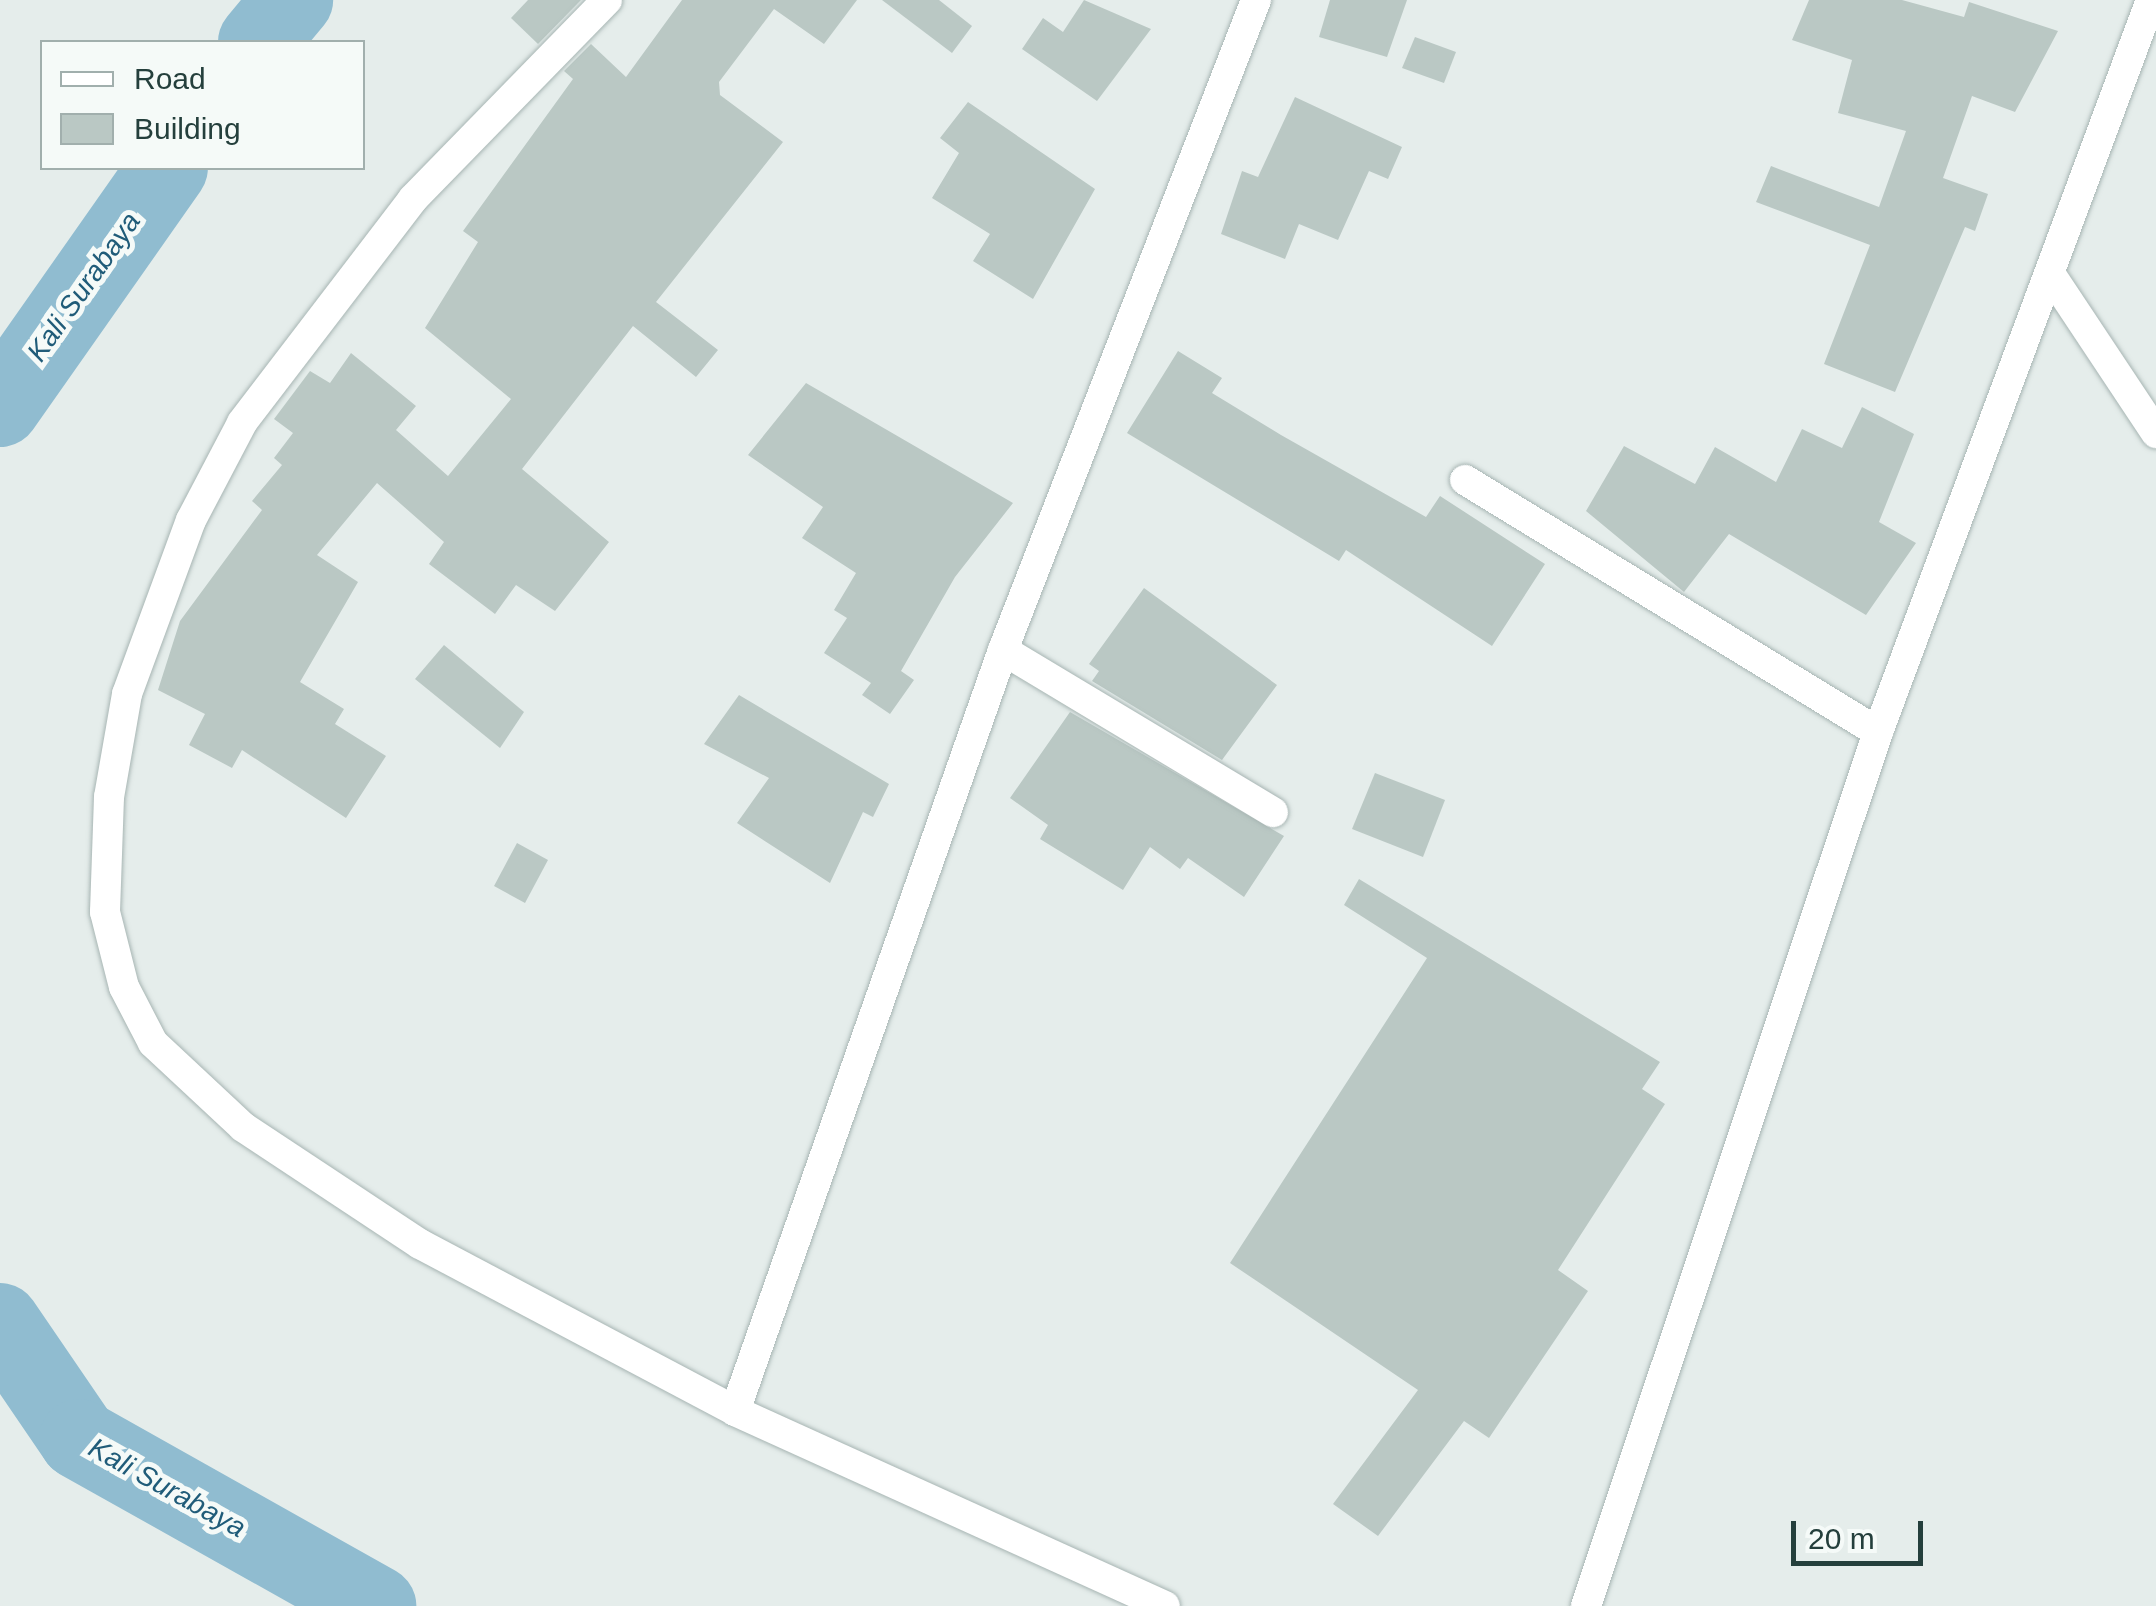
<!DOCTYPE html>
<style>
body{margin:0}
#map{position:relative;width:2156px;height:1606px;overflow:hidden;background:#e5edeb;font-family:Arial,sans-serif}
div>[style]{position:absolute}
.river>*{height:80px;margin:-40px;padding:0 40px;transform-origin:40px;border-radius:40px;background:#90bcd0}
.building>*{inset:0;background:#bac8c4}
.roads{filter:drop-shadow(0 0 2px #a7b5b3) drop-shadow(0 0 2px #a7b5b3)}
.minor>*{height:30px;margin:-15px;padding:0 15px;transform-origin:15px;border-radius:15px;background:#fff}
span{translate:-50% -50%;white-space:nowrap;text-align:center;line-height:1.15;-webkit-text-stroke:10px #f5faf8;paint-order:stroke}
.water-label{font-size:28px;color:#205c79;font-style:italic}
.legend{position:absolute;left:40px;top:40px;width:325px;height:130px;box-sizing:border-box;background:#f5faf8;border:2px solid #a1afad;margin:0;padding:12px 18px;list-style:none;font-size:30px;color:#243f3c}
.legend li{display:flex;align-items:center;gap:20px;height:50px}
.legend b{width:50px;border:2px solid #a1afad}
.scale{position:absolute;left:1791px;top:1521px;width:132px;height:45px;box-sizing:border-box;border:5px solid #243f3c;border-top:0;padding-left:12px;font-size:30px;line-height:35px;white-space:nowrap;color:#243f3c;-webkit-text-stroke:8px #f5faf8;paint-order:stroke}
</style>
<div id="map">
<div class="river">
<i style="left:258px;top:42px;width:55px;rotate:-50.2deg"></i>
<i style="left:0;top:407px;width:292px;rotate:-54.9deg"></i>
<i style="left:0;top:1323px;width:140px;rotate:55.7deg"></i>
<i style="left:79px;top:1439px;width:341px;rotate:29.3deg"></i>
</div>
<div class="building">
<i style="clip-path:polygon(528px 0,581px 0,538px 44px,511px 18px)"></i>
<i style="clip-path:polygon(682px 0,857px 0,824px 44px,774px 9px,719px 82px,720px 95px,783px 142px,656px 302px,718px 350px,696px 377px,633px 326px,522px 469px,609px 542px,555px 611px,516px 585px,495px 614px,429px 564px,444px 542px,377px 483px,317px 555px,358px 582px,300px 682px,344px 709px,335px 724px,386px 756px,346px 818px,242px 750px,232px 768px,189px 745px,205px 714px,158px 690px,180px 621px,262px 510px,252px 501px,282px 465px,274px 458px,293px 433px,274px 419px,310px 371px,330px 383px,351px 353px,416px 406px,396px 430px,448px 476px,511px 399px,425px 328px,478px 242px,463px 231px,573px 79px,564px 71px,591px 44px,626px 77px)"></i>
<i style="clip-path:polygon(882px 0,939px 0,972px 26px,952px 53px)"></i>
<i style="clip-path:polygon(1084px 0,1151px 29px,1097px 101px,1022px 49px,1043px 18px,1063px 32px)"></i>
<i style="clip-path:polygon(1330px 0,1407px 0,1387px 57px,1319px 37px)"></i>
<i style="clip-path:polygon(1809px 0,1902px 0,1964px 17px,1969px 2px,2058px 31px,2015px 112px,1972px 96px,1943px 178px,1988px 194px,1975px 231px,1965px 227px,1895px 392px,1824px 364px,1870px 245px,1756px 202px,1771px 166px,1879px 207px,1906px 131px,1838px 113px,1852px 60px,1792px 40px)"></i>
<i style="clip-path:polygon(1415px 37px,1456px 52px,1444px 83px,1402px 68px)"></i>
<i style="clip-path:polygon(1295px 97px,1402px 147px,1388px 179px,1369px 171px,1338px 240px,1299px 224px,1285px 259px,1221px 234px,1242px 171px,1258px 177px)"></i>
<i style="clip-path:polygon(968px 102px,1095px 189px,1033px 299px,973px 261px,990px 234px,932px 198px,959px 153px,940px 138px)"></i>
<i style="clip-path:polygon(1178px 351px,1222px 378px,1212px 393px,1281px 435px,1426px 517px,1440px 496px,1545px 564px,1492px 646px,1346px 550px,1339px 561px,1127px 433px)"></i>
<i style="clip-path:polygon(806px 383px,1013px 503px,955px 577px,901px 671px,914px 680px,890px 714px,862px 695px,871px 683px,824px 653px,847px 618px,834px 610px,856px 573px,802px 538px,823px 507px,748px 455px)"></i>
<i style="clip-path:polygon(1862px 407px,1914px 434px,1879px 522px,1916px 543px,1866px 615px,1729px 534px,1684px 592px,1586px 511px,1624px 446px,1695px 484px,1715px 447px,1776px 482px,1802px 429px,1842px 448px)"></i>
<i style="clip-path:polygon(1144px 588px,1277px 685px,1222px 760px,1092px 681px,1099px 671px,1089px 664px)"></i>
<i style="clip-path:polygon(444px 645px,524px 712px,500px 748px,415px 679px)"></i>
<i style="clip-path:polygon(739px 695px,889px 784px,873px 817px,863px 812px,830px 883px,737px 823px,769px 778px,704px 744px)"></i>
<i style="clip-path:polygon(1070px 712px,1284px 836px,1244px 897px,1188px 858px,1180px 869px,1150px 847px,1123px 890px,1040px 839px,1048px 825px,1010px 798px)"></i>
<i style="clip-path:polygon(1375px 773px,1445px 800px,1423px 857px,1352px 829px)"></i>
<i style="clip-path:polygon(517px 843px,548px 860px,525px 903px,494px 886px)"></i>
<i style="clip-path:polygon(1359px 879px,1660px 1062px,1642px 1089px,1665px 1104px,1558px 1270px,1588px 1291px,1489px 1438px,1464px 1421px,1378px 1536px,1333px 1504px,1418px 1390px,1230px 1263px,1427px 958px,1344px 905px)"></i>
</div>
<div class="roads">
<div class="minor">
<i style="left:607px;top:0;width:278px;rotate:134.3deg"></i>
<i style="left:413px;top:199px;width:282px;rotate:127.4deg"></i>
<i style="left:242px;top:423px;width:110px;rotate:117.7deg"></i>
<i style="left:191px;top:520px;width:185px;rotate:110.2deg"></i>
<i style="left:127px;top:694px;width:105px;rotate:99.9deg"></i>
<i style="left:109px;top:797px;width:115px;rotate:92deg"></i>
<i style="left:105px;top:912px;width:77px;rotate:75.8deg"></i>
<i style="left:124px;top:987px;width:63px;rotate:62.6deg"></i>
<i style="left:153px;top:1043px;width:123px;rotate:43deg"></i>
<i style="left:243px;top:1127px;width:212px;rotate:33.5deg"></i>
<i style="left:420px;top:1244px;width:357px;rotate:27.9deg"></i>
<i style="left:735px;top:1411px;width:472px;rotate:24.4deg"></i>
<i style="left:2051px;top:275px;width:190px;rotate:56.4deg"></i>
<i style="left:1465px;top:480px;width:484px;rotate:31.4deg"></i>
<i style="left:1003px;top:650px;width:315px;rotate:31deg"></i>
<i style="left:735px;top:1411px;width:807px;rotate:-70.6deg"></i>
<i style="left:1003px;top:650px;width:698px;rotate:-68.73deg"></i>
<i style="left:1586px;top:1606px;width:921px;rotate:-71.53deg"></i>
<i style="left:1878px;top:732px;width:781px;rotate:-69.55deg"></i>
</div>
</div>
<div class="water-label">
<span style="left:84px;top:287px;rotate:-55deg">Kali Surabaya</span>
<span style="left:167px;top:1488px;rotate:29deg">Kali Surabaya</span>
</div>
<ul class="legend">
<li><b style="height:12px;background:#fff"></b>Road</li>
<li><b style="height:28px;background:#bac8c4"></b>Building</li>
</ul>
<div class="scale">20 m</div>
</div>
